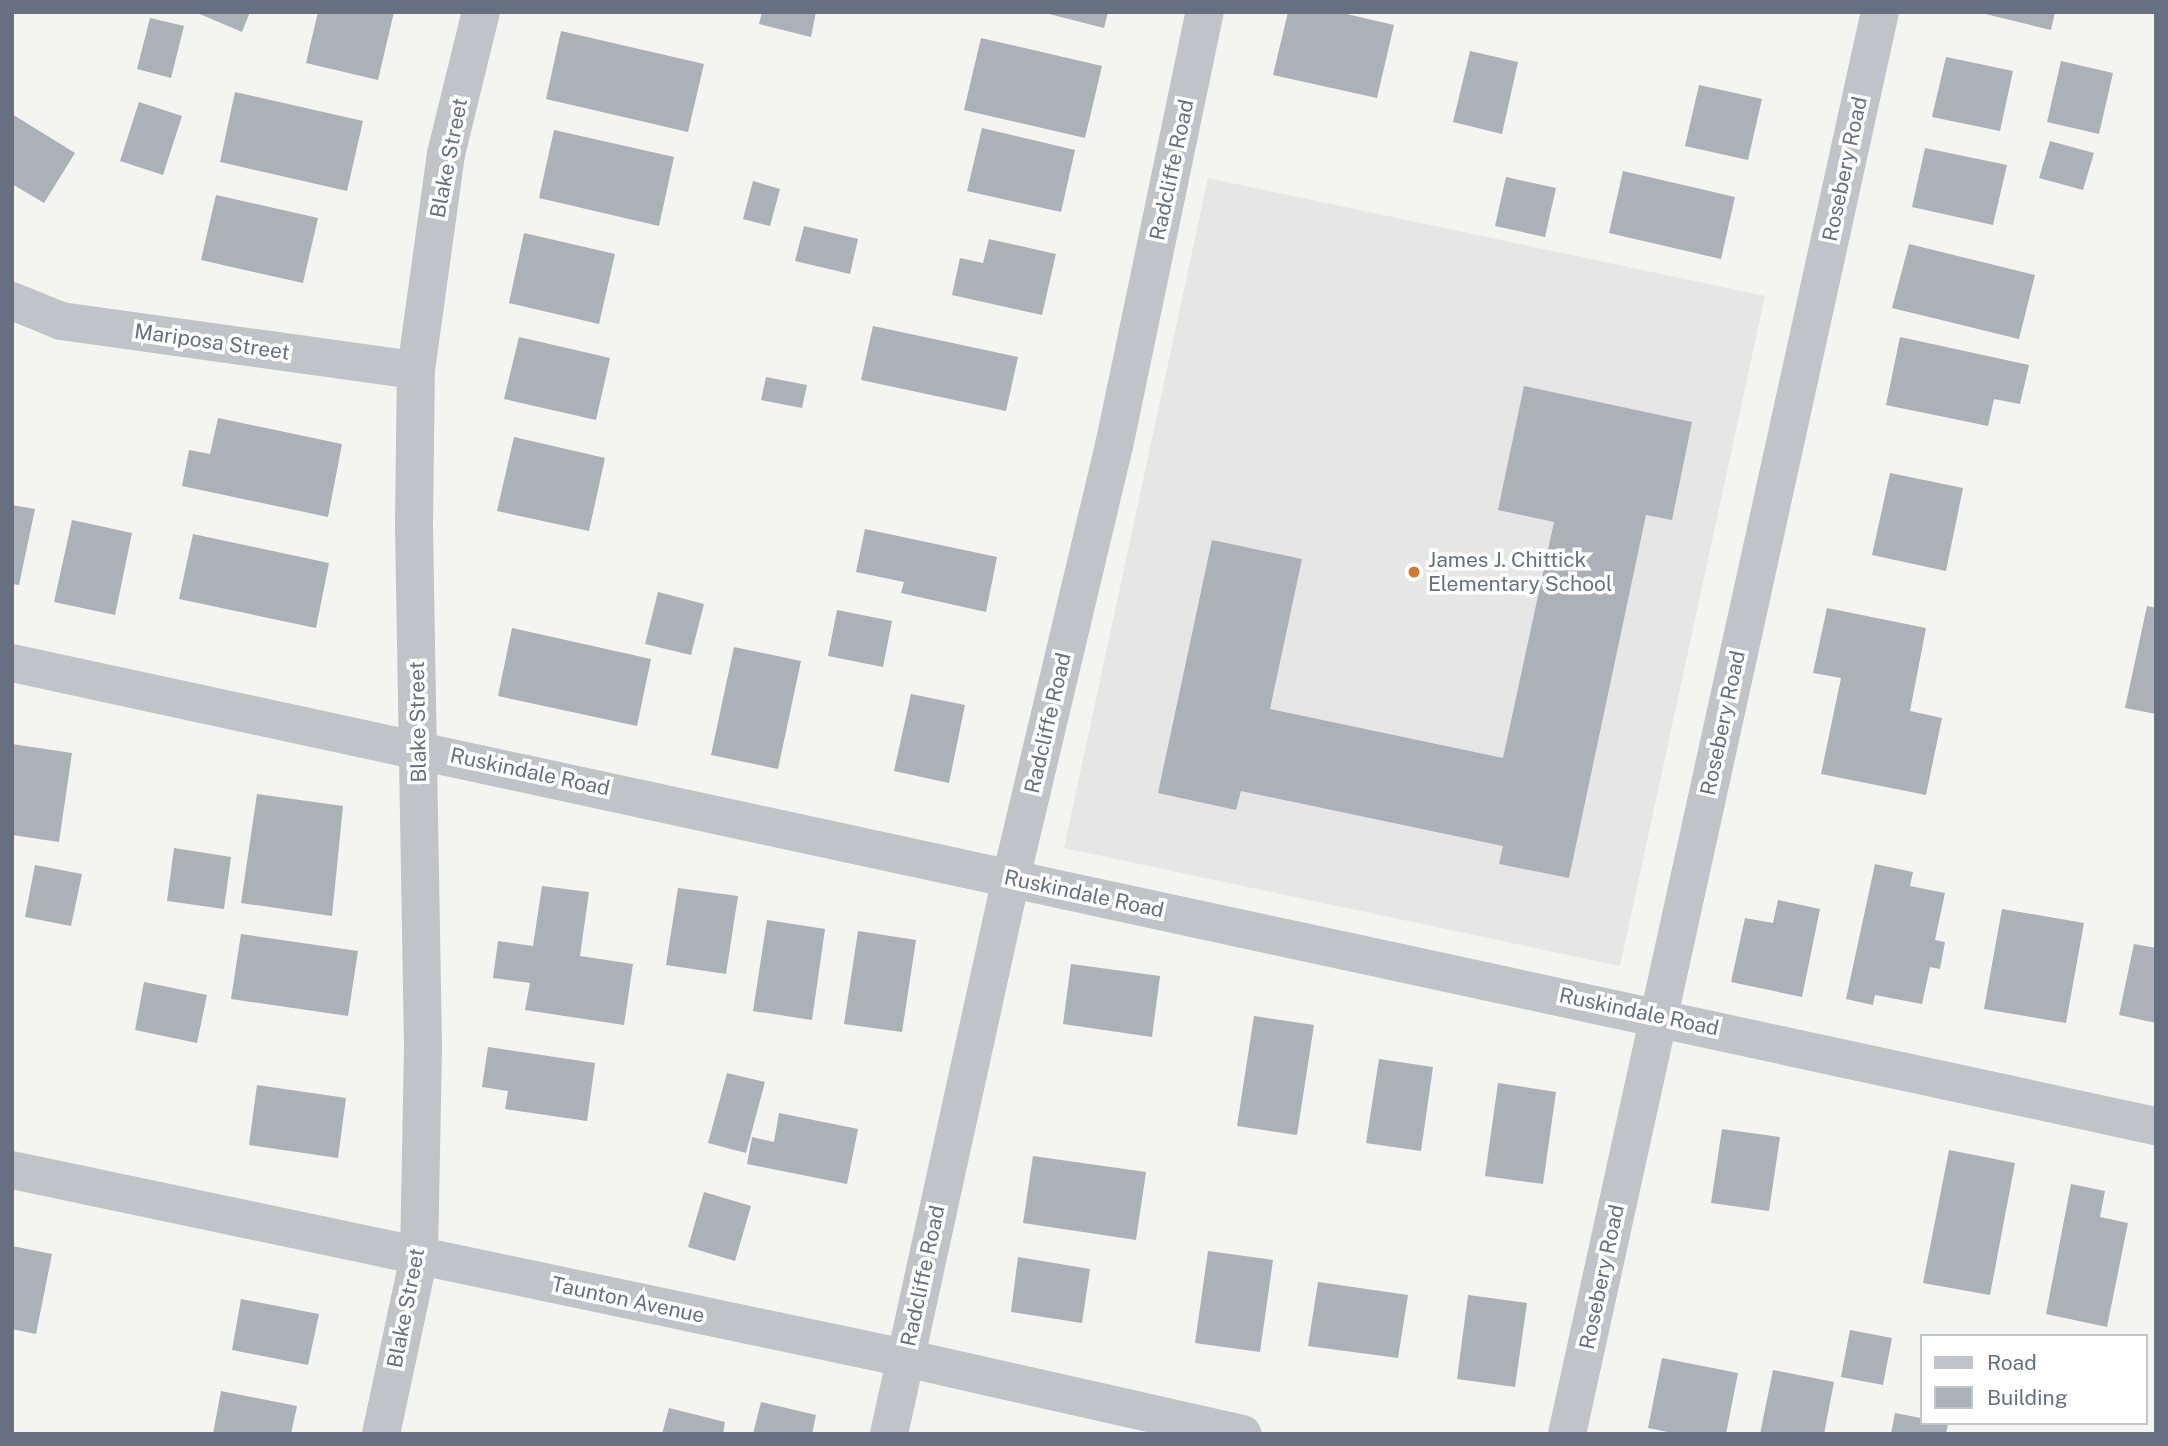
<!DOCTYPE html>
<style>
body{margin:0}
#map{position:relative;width:2168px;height:1446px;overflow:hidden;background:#f4f5f1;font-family:"Public Sans",sans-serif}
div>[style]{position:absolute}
.built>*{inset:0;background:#e5e6e5}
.building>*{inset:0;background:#acb0b7}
.minor>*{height:38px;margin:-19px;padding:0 19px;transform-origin:19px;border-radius:19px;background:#c0c3c7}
.dots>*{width:19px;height:19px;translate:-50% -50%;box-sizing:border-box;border:4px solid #fff;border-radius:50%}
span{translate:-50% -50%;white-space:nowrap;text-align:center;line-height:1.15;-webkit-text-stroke:7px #fff;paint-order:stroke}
.street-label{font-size:21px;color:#667080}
.poi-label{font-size:21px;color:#667080}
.left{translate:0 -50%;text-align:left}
.frame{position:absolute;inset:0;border:14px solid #667080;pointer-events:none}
.legend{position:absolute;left:1920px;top:1334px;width:228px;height:91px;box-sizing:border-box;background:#fff;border:2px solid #c2c6cc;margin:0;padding:9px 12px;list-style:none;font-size:21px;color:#667080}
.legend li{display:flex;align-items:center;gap:14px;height:35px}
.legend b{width:35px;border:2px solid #c2c6cc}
</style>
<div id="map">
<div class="built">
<i style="clip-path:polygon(1208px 178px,1765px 296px,1620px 966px,1064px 848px)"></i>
</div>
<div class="building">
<i style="clip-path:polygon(195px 12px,250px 12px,242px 32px)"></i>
<i style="clip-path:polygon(318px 12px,394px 12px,378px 80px,306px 63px)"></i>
<i style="clip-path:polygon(762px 12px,816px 12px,811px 37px,759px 24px)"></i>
<i style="clip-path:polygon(1041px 12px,1108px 12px,1104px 28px)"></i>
<i style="clip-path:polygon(1288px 12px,1338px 12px,1394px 25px,1377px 98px,1273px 75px)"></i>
<i style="clip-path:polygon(1977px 12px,2055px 12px,2051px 30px)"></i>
<i style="clip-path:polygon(150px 18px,184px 26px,171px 78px,137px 69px)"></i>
<i style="clip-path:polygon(561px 31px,704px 64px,688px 132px,546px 99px)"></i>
<i style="clip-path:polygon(981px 38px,1102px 66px,1085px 138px,964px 110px)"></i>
<i style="clip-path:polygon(1470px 51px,1518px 62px,1502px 134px,1453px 122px)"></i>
<i style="clip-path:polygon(1946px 57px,2013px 71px,2000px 131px,1932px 117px)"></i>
<i style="clip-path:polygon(2061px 61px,2113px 73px,2099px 134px,2047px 122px)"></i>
<i style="clip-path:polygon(1699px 85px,1762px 99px,1748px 160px,1685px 146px)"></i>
<i style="clip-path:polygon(235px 92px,363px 121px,347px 191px,220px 162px)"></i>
<i style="clip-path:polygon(139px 102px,182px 116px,163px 175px,120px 161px)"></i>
<i style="clip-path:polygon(12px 114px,75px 153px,44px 203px,12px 184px)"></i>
<i style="clip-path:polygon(982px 128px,1075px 150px,1061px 212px,967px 191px)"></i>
<i style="clip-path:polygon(554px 130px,674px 157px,659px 226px,539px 198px)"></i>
<i style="clip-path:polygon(2050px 141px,2094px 153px,2083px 190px,2039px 178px)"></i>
<i style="clip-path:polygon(1925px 148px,2007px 165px,1993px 225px,1912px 207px)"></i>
<i style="clip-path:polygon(1623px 171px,1735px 197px,1721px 259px,1609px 233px)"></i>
<i style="clip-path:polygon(1506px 177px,1556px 188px,1545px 237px,1495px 226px)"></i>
<i style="clip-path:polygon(753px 181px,780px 189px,770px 226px,743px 219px)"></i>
<i style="clip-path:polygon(216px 195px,318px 218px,303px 283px,201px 260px)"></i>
<i style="clip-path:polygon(804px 226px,858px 239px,850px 274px,795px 261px)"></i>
<i style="clip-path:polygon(524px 233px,615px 254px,599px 324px,509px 303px)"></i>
<i style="clip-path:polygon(989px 239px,1056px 254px,1042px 315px,952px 295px,960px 258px,983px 263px)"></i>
<i style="clip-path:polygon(1909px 244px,2035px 275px,2019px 339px,1892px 308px)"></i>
<i style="clip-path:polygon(873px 326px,1018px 357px,1006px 411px,861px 380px)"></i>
<i style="clip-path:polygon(519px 337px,610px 358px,596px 420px,504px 399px)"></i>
<i style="clip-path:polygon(1900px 337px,2029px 365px,2020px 404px,1994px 399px,1988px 426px,1886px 405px)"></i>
<i style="clip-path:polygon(766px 377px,807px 385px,802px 408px,761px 400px)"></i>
<i style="clip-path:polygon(1524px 386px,1692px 422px,1672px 520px,1646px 515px,1569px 878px,1499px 864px,1503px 846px,1241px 791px,1236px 810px,1158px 793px,1212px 540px,1302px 559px,1270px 709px,1503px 758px,1554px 522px,1498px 510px)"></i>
<i style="clip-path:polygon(218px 418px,342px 444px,328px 517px,182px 486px,189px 450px,210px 454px)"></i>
<i style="clip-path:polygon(514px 437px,605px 458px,589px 531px,497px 511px)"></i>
<i style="clip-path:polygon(1890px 473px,1963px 488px,1946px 571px,1872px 555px)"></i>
<i style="clip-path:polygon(12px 505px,35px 509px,19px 585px,12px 584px)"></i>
<i style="clip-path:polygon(72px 520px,132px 533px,115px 615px,54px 602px)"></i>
<i style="clip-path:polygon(865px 529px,997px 557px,986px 612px,901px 593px,904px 582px,856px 572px)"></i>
<i style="clip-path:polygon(193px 534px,329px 563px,316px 628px,179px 599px)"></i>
<i style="clip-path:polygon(658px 592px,704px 604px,691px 655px,645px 644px)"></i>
<i style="clip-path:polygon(2147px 606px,2156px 608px,2156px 714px,2125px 708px)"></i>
<i style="clip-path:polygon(1827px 608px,1926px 628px,1910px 711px,1942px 718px,1926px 795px,1821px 774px,1841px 678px,1813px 673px)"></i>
<i style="clip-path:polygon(837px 610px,892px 621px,883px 667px,828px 656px)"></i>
<i style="clip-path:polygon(512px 628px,651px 659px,637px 726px,498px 696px)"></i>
<i style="clip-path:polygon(734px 647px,801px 661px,778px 769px,711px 755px)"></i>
<i style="clip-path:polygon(911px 694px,965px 705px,949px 783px,894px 771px)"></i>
<i style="clip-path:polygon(12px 744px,72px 753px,59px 842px,12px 835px)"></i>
<i style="clip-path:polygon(257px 794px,343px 806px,332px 916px,241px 903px)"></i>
<i style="clip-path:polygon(174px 848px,231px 857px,224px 909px,167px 901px)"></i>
<i style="clip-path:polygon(1875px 864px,1913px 872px,1910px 886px,1945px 893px,1935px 940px,1945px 942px,1940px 969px,1930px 967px,1922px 1004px,1875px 995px,1873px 1005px,1846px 999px)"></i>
<i style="clip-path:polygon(35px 865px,82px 874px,71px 926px,25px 917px)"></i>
<i style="clip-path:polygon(542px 886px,589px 892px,580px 956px,633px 964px,624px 1025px,525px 1010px,530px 983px,493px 978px,498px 941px,533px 946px)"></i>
<i style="clip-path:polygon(678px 888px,738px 896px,726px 974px,666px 965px)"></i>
<i style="clip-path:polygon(1778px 900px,1820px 909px,1802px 997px,1731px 982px,1745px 918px,1773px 923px)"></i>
<i style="clip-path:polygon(2002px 909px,2084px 923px,2066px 1023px,1984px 1009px)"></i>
<i style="clip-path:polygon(767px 920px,825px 929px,812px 1020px,753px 1011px)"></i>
<i style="clip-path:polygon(858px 931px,916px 940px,902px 1032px,844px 1024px)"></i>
<i style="clip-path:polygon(241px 934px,358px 951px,348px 1016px,231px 999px)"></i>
<i style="clip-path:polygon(2134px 944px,2156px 948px,2156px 1023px,2119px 1015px)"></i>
<i style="clip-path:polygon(1071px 964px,1160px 976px,1152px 1037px,1063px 1024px)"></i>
<i style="clip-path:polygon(144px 982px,207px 995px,197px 1043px,135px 1030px)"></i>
<i style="clip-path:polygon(1254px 1016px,1314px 1025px,1297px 1135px,1237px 1126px)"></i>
<i style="clip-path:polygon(488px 1047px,595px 1063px,587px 1121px,505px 1109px,508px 1091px,482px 1087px)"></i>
<i style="clip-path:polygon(1379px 1059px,1433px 1067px,1421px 1151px,1366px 1143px)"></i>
<i style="clip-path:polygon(727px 1073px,765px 1082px,746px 1153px,708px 1143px)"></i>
<i style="clip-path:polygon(1498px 1083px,1556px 1092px,1543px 1184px,1485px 1176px)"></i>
<i style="clip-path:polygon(257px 1085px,346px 1098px,338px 1158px,249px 1145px)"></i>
<i style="clip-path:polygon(779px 1113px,858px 1129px,847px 1184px,747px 1164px,752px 1137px,774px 1142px)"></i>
<i style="clip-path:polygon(1722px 1129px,1780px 1137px,1769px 1211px,1711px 1203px)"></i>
<i style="clip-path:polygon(1949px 1150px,2015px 1163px,1990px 1295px,1923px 1283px)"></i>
<i style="clip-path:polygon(1033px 1156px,1146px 1172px,1136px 1240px,1023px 1223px)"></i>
<i style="clip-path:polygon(2071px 1184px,2105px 1191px,2100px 1217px,2128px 1223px,2107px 1327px,2046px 1314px)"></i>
<i style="clip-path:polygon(704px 1192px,751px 1206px,735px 1261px,688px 1247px)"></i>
<i style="clip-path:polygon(12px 1246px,52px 1254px,36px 1334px,12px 1329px)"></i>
<i style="clip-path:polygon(1208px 1251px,1273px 1260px,1260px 1352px,1195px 1343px)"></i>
<i style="clip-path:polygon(1018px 1257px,1090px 1269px,1082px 1323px,1011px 1312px)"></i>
<i style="clip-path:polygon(1318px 1282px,1408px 1295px,1398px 1358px,1308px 1346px)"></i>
<i style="clip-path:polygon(1468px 1295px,1527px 1303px,1515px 1387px,1457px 1379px)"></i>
<i style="clip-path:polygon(241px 1299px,319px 1314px,308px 1365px,232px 1350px)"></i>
<i style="clip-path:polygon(1850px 1330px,1892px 1338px,1883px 1385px,1841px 1377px)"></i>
<i style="clip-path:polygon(1662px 1358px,1738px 1373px,1726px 1434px,1678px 1434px,1648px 1428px)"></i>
<i style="clip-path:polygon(1773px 1370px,1834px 1382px,1824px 1434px,1760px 1434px)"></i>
<i style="clip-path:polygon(221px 1391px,297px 1406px,291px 1434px,213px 1434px)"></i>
<i style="clip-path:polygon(761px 1402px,816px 1415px,812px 1434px,753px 1434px)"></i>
<i style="clip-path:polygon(669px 1408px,725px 1422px,723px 1434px,662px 1434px)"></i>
<i style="clip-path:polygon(1895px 1413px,1921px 1418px,1921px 1423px,1948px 1424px,1946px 1434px,1891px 1434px)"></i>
</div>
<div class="minor">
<i style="left:12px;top:301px;width:53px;rotate:22.2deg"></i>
<i style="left:61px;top:321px;width:358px;rotate:7.9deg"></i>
<i style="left:12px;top:663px;width:2193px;rotate:12.19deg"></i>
<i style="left:12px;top:1170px;width:913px;rotate:11.89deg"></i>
<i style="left:905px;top:1358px;width:346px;rotate:12.7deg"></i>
<i style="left:381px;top:1434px;width:182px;rotate:-77.9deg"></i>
<i style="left:419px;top:1256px;width:209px;rotate:-88.9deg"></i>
<i style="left:423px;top:1047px;width:523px;rotate:-90.99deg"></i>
<i style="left:414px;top:524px;width:154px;rotate:-89.3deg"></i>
<i style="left:416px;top:370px;width:218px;rotate:-82.1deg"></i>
<i style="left:446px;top:154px;width:146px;rotate:-76.2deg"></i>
<i style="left:889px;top:1434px;width:569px;rotate:-77.62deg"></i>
<i style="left:1011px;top:878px;width:444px;rotate:-76.6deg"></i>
<i style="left:1114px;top:446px;width:443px;rotate:-78.2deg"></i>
<i style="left:1567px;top:1434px;width:1456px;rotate:-77.59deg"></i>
</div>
<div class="dots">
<i style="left:1414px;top:572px;background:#d7762f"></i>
</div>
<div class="street-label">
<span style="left:449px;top:158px;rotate:-79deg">Blake Street</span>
<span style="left:1845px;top:169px;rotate:-78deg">Rosebery Road</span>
<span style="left:1172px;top:170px;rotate:-78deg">Radcliffe Road</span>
<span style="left:212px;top:342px;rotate:8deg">Mariposa Street</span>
<span style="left:418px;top:722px;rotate:-91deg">Blake Street</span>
<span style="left:1048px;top:723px;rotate:-77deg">Radcliffe Road</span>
<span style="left:1723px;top:723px;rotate:-78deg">Rosebery Road</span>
<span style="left:530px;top:772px;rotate:12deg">Ruskindale Road</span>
<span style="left:1084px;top:894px;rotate:12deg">Ruskindale Road</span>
<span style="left:1639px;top:1012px;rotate:12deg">Ruskindale Road</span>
<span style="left:923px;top:1276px;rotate:-78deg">Radcliffe Road</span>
<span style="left:1602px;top:1277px;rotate:-78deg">Rosebery Road</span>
<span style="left:628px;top:1300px;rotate:12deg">Taunton Avenue</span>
<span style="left:406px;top:1308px;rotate:-79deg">Blake Street</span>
</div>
<div class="poi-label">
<span class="left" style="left:1428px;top:572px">James J. Chittick<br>Elementary School</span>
</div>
<div class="frame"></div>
<ul class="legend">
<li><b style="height:9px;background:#c0c3c7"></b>Road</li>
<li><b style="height:19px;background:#acb0b7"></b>Building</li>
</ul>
</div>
